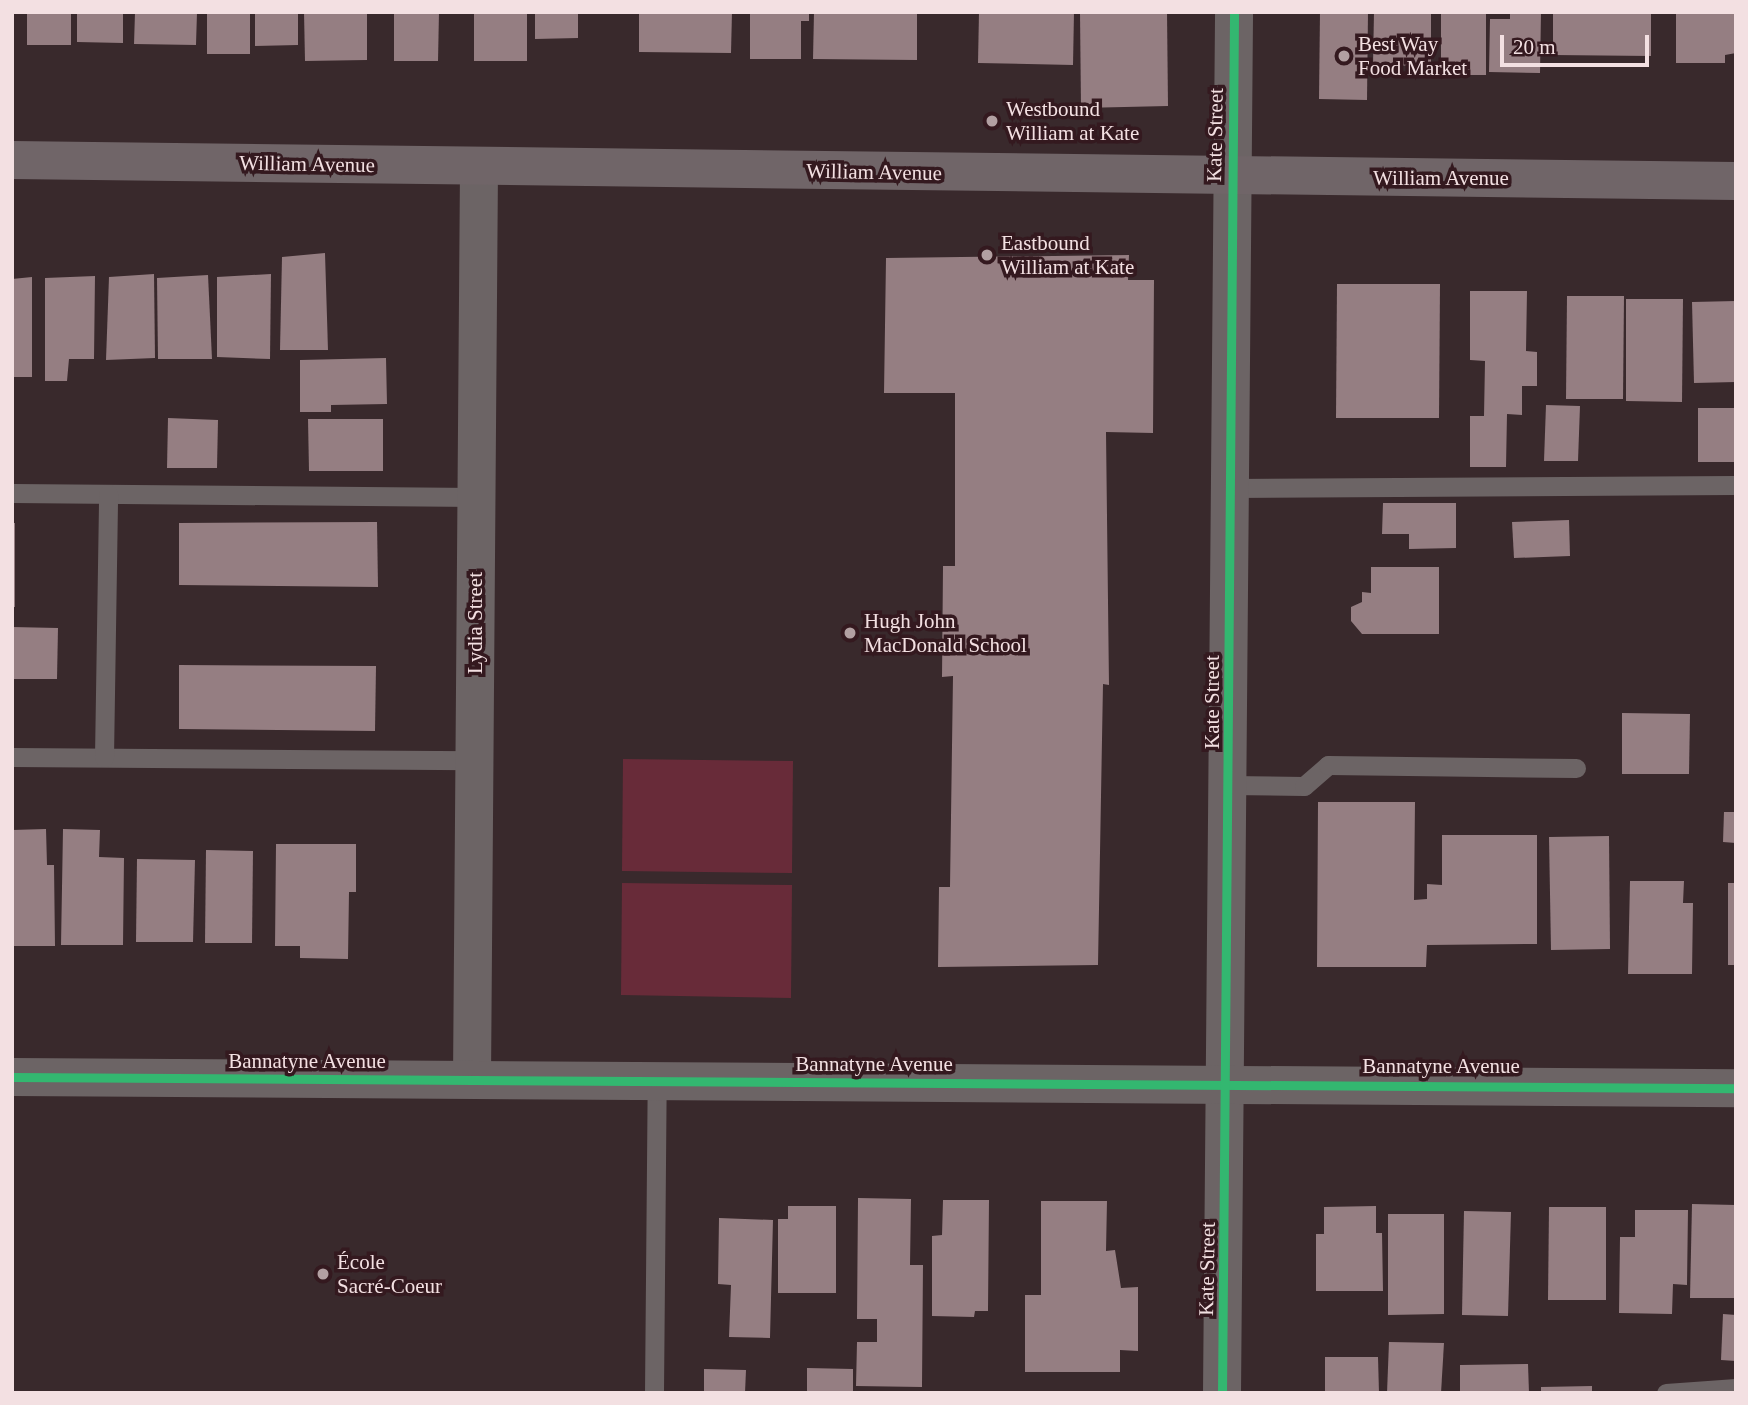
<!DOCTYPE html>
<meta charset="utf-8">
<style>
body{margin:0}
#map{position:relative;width:1748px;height:1405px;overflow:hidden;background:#39292c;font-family:"Times New Roman",serif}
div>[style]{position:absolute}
.green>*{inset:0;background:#682b39}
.building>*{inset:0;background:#957e82}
.service>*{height:19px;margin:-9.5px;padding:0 9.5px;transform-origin:9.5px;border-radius:9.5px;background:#6c6465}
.minor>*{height:38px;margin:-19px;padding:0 19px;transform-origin:19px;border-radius:19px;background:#6c6465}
.tertiary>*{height:38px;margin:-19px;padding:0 19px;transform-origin:19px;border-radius:19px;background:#6c6465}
.secondary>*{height:38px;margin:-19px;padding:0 19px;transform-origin:19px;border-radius:19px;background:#706568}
.cycleway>*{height:9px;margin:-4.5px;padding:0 4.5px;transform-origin:4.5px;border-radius:4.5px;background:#33b770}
.dots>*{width:19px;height:19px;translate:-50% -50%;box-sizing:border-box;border:4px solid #34191f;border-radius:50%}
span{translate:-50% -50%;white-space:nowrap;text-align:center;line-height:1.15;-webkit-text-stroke:7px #34191f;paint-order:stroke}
.poi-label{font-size:21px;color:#f3e0e2}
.left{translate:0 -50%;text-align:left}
.street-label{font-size:21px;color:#f3e0e2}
.frame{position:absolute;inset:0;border:14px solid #f3e0e2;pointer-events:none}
.scale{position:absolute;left:1500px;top:35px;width:149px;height:32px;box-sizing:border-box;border:4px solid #f3e0e2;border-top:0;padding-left:9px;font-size:21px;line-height:24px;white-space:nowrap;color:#f3e0e2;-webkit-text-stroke:5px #34191f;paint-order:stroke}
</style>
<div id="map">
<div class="green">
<i style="clip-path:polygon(623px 759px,793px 761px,792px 873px,622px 871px)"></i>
<i style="clip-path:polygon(622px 883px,792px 885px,791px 998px,621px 995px)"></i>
</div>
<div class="building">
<i style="clip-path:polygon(27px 12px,71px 12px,71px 45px,27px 45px)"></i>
<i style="clip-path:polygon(77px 12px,123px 12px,123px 43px,77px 42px)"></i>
<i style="clip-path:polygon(135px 12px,197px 12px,196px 45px,134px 44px)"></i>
<i style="clip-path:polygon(207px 12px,250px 12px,250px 54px,207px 54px)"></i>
<i style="clip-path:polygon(255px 12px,298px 12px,298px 45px,255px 46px)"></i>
<i style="clip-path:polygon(304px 12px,367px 12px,367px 60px,305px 61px)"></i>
<i style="clip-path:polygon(394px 12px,439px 12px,438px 61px,394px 61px)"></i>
<i style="clip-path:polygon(474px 12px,527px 12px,527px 61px,474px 61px)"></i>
<i style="clip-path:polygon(535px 12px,578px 12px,578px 38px,535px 39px)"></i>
<i style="clip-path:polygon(639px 12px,732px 12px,731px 53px,639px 52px)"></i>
<i style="clip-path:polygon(750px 12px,809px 12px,809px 21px,801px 21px,801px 59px,750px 59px)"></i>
<i style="clip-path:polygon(814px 12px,917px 12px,917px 60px,813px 59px)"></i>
<i style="clip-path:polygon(979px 12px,1074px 12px,1073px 65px,978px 63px)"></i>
<i style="clip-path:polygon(1080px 12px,1167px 12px,1168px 106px,1081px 108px)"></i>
<i style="clip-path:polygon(1320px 12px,1368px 12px,1367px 100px,1319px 99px)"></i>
<i style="clip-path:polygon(1374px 12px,1431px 12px,1431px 66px,1373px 65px)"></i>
<i style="clip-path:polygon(1441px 12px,1486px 12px,1486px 75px,1441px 75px)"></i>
<i style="clip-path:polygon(1510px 12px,1541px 12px,1540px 73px,1489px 72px,1490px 19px,1510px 19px)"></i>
<i style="clip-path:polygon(1553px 12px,1651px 12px,1651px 56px,1553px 55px)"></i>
<i style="clip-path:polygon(1676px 12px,1736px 12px,1736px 53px,1725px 55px,1725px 63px,1676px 63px)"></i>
<i style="clip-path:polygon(325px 253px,328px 350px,280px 350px,282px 257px)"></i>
<i style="clip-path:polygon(1129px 255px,1128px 280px,1154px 280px,1153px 433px,1106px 432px,1109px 685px,1103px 684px,1098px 965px,938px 967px,939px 887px,950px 887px,953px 676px,942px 677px,943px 566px,955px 566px,955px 393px,884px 393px,886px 258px)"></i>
<i style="clip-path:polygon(154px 274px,155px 358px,106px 360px,109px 277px)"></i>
<i style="clip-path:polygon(271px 274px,270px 359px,217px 357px,217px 277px)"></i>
<i style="clip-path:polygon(208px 275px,212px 359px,158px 359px,157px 278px)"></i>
<i style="clip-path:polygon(95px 276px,94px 359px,69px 359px,67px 381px,45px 381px,45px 278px)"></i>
<i style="clip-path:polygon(32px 277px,32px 377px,12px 377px,12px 279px)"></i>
<i style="clip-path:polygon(1337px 284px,1440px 284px,1439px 418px,1336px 418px)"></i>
<i style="clip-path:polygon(1470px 291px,1527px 291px,1526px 351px,1537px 352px,1537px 386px,1522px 386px,1522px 415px,1507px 414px,1506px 467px,1470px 467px,1470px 416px,1484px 416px,1485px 361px,1470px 360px)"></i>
<i style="clip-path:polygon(1567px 296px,1624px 296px,1623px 399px,1566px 399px)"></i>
<i style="clip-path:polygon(1626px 299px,1683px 299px,1682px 402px,1626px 401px)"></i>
<i style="clip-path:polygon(1736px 301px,1736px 382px,1694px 383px,1692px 302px)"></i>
<i style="clip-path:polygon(386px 358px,387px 404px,331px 405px,331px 412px,300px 412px,300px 360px)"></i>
<i style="clip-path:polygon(1546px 405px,1580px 406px,1578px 461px,1544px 461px)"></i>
<i style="clip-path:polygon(1698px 408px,1736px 408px,1736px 462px,1698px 462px)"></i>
<i style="clip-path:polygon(168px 418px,218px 420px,217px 468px,167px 468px)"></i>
<i style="clip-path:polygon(308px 419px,383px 419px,383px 471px,309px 471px)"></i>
<i style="clip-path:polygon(1383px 503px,1456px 503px,1456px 548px,1409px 549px,1409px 534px,1382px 534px)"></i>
<i style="clip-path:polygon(1569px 520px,1570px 556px,1514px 558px,1512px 522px)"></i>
<i style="clip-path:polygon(377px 522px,378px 587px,179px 585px,179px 523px)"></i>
<i style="clip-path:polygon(12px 523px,15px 523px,15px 607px,12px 607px)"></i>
<i style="clip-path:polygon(1371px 567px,1439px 567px,1439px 634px,1362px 634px,1351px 621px,1351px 607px,1362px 602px,1362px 592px,1371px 593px)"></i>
<i style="clip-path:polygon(12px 627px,58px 628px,57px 679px,12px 679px)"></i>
<i style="clip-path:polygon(179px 665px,376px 666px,375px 731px,179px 729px)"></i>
<i style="clip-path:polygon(1622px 713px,1690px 714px,1689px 774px,1622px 774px)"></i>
<i style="clip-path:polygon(1318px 802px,1415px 802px,1414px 900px,1427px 899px,1427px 884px,1442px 885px,1442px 835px,1537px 835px,1537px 944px,1427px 945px,1426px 967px,1317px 967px)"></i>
<i style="clip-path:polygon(1724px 812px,1736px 812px,1736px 843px,1723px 842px)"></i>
<i style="clip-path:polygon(46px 829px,47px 865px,54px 865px,55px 946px,12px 946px,12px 830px)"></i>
<i style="clip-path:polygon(63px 829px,100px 830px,99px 857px,124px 858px,123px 945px,61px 945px)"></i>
<i style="clip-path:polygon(1609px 836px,1610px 949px,1551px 950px,1549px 837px)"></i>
<i style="clip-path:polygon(276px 844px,356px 844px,356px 892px,349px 892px,348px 959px,300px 958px,300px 946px,275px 946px)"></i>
<i style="clip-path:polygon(206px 850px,253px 851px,252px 943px,205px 943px)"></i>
<i style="clip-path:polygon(137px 859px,195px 860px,193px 942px,136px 942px)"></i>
<i style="clip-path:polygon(1630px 881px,1684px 881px,1683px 903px,1693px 903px,1692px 974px,1628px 974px)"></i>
<i style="clip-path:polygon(1728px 883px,1736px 883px,1736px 965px,1728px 965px)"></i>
<i style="clip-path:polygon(858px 1198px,911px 1199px,910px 1265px,923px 1265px,922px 1387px,856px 1386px,857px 1342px,877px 1342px,877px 1319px,857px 1319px)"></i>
<i style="clip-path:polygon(943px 1200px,989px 1200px,988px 1311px,975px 1311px,974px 1317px,932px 1316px,932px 1236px,942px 1235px)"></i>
<i style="clip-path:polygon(1041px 1201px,1107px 1201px,1106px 1251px,1115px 1250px,1121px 1288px,1138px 1287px,1138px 1351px,1120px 1350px,1120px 1372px,1025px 1372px,1025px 1295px,1041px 1295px)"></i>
<i style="clip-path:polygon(1692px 1204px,1736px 1205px,1736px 1298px,1690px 1298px)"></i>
<i style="clip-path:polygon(788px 1206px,836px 1206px,836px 1293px,778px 1293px,778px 1219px,788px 1219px)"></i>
<i style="clip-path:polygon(1376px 1206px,1376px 1233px,1382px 1233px,1383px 1291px,1316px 1291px,1316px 1234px,1324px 1234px,1324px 1207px)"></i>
<i style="clip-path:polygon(1549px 1207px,1606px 1207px,1606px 1300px,1548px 1300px)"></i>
<i style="clip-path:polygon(1635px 1210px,1688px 1210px,1687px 1285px,1673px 1284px,1672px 1314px,1619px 1313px,1620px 1237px,1635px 1237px)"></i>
<i style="clip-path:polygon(1464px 1211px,1511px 1212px,1508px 1316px,1462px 1315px)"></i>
<i style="clip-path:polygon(1388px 1214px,1444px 1214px,1444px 1314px,1388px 1315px)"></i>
<i style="clip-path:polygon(719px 1218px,773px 1220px,770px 1338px,729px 1337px,731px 1285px,718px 1284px)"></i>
<i style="clip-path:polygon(1723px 1314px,1736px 1315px,1736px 1361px,1721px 1360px)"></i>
<i style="clip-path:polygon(1389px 1342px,1444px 1343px,1441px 1393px,1387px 1393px)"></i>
<i style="clip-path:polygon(1325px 1357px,1378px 1357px,1379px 1393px,1325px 1393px)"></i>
<i style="clip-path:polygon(1528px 1364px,1529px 1393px,1460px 1393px,1460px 1365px)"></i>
<i style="clip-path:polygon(807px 1368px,853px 1369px,853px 1393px,807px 1393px)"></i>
<i style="clip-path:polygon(704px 1369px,746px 1370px,745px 1393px,704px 1393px)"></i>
<i style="clip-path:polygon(1592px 1386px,1592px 1393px,1541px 1393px,1541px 1387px)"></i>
</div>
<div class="service">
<i style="left:1231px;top:488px;width:505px;rotate:-0.34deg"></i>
<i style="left:12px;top:493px;width:464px;rotate:0.5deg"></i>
<i style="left:12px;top:757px;width:462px;rotate:0.4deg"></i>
<i style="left:104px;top:757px;width:263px;rotate:-89.1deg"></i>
<i style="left:1229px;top:785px;width:75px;rotate:0.8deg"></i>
<i style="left:1304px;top:786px;width:32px;rotate:-41deg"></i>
<i style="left:1328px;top:765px;width:248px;rotate:0.7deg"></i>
<i style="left:654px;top:1393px;width:313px;rotate:-89.5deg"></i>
<i style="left:1666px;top:1393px;width:70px;rotate:-4.1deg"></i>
</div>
<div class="minor">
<i style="left:472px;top:1079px;width:912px;rotate:-89.56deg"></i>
<i style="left:1222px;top:1393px;width:1381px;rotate:-89.5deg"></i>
</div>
<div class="tertiary">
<i style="left:12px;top:1077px;width:1724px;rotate:0.37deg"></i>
</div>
<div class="secondary">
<i style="left:12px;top:160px;width:1724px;rotate:0.7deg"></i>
</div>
<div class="cycleway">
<i style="left:12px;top:1077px;width:1724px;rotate:0.37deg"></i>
<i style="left:1222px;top:1393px;width:1381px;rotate:-89.5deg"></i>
</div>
<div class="dots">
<i style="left:1344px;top:56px;background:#b2a0a2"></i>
<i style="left:992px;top:121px;background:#b2a0a2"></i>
<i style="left:987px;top:255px;background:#b2a0a2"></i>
<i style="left:850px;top:633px;background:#b2a0a2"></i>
<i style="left:323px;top:1274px;background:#b2a0a2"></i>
</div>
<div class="poi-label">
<span class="left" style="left:1358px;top:56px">Best Way<br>Food Market</span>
<span class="left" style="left:1006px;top:121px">Westbound<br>William at Kate</span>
<span class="left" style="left:1001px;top:255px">Eastbound<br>William at Kate</span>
<span class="left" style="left:864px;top:633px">Hugh John<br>MacDonald School</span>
<span class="left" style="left:337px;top:1274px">École<br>Sacré-Coeur</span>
</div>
<div class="street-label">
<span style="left:1215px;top:135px;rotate:-89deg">Kate Street</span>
<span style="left:307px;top:164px;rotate:1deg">William Avenue</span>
<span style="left:874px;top:172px;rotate:1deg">William Avenue</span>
<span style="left:1441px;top:178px">William Avenue</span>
<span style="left:475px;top:623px;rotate:-90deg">Lydia Street</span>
<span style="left:1212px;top:702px;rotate:-90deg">Kate Street</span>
<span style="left:307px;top:1061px">Bannatyne Avenue</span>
<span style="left:874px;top:1064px">Bannatyne Avenue</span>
<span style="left:1441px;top:1066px">Bannatyne Avenue</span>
<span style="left:1207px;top:1269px;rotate:-89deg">Kate Street</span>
</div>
<div class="frame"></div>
<div class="scale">20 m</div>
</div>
